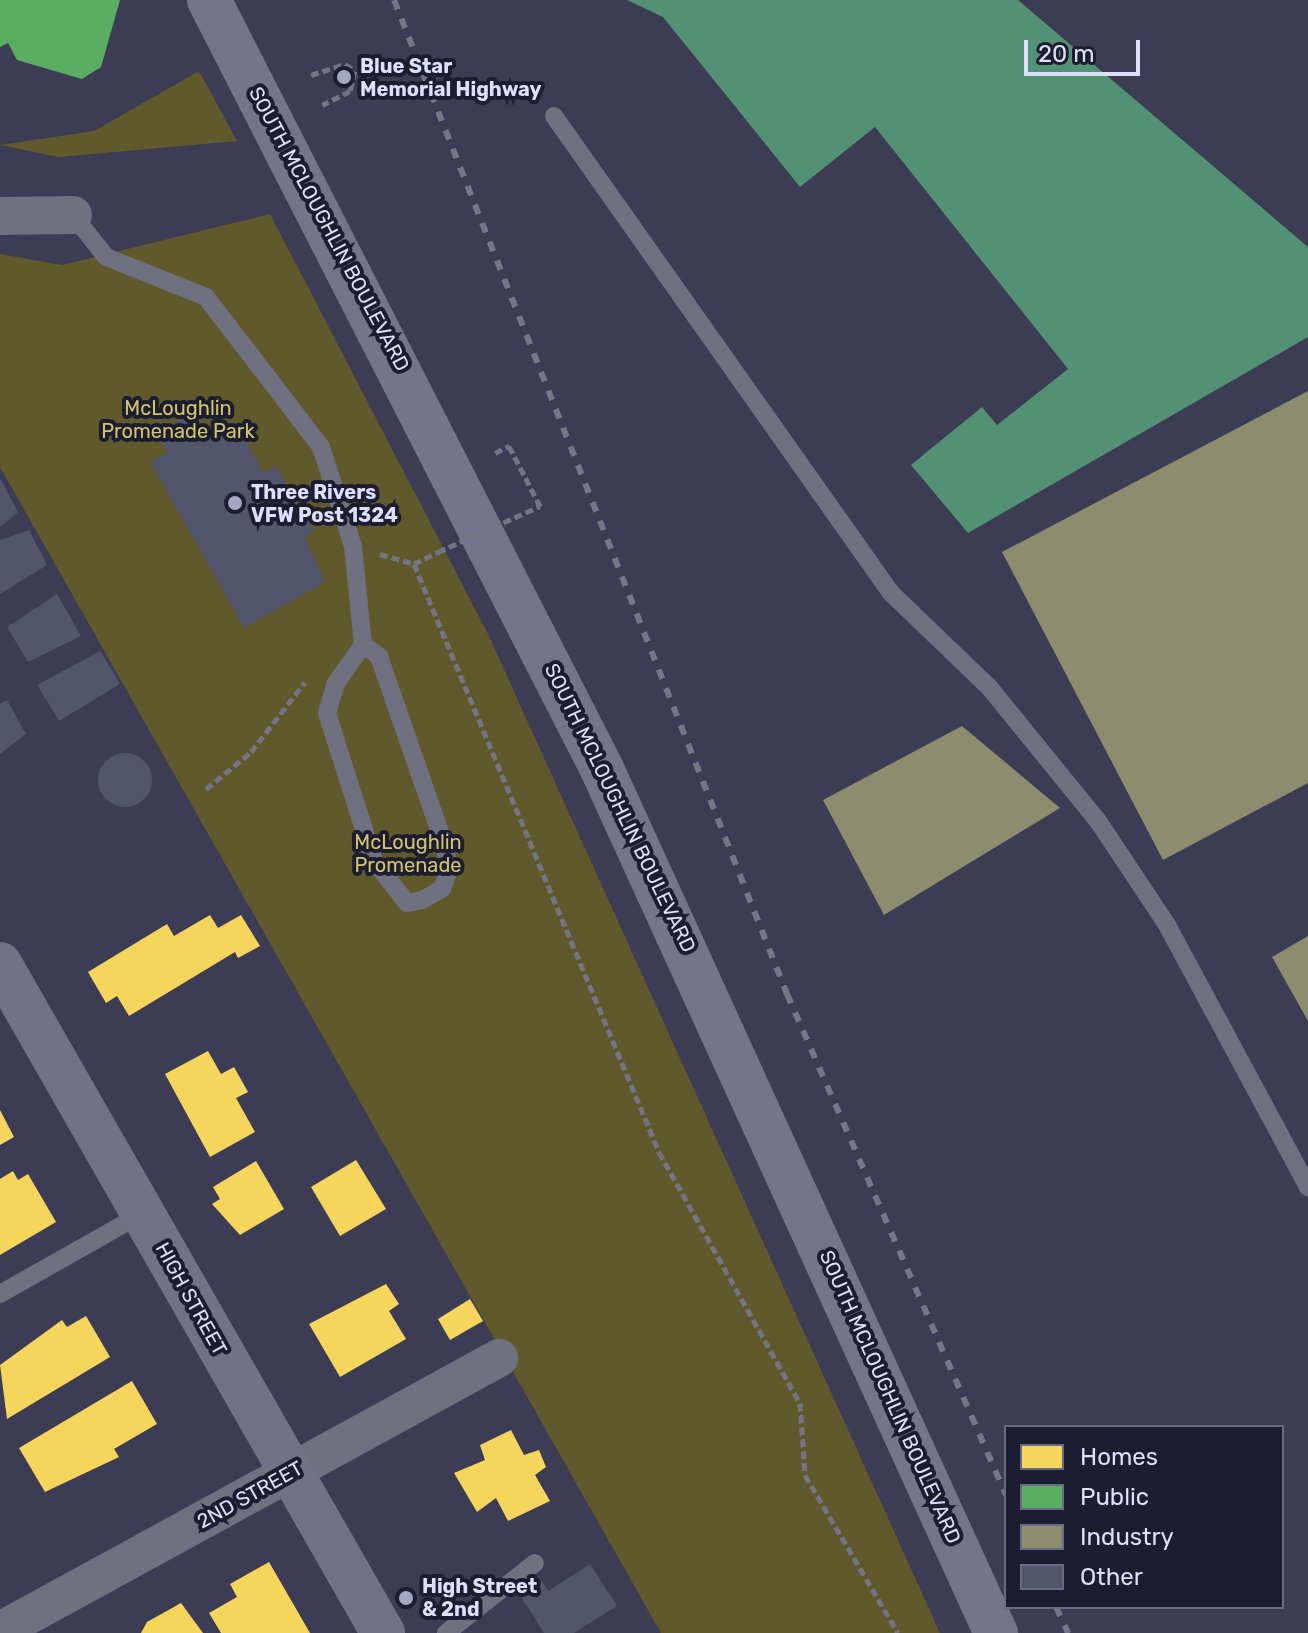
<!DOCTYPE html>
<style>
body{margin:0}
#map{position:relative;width:1308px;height:1633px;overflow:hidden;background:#3c3c54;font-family:Rubik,sans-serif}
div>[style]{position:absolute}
.green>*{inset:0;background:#60592c}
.water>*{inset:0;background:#539175}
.homes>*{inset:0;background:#f6d55c}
.public>*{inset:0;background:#5aae61}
.industry>*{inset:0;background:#8c8c6e}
.building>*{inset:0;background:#52556b}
.round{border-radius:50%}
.path>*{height:5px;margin-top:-2.5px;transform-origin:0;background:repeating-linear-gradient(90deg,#747484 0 8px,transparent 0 12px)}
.lane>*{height:18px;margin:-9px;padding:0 9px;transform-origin:9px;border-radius:9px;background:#6f7080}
.street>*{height:38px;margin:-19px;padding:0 19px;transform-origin:19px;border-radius:19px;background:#6f7080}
.secondary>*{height:44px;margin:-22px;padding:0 22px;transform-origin:22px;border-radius:22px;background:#727286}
.highway>*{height:44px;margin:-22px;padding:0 22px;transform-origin:22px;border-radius:22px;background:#74758a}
.rail>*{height:6px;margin-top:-3px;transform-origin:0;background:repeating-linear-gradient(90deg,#767687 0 10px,transparent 0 20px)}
.path-bridge>*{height:5px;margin-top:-2.5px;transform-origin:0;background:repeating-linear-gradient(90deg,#747484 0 8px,transparent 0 12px)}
.dots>*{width:22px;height:22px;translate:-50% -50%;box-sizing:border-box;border:4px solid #1d1d32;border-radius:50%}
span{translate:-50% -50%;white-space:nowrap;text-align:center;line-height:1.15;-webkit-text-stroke:8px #1d1d32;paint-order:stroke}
.poi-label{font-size:20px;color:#dddffb;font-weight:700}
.left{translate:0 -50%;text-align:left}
.street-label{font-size:20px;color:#dddffb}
.park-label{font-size:20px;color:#d3c669}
.legend{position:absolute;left:1004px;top:1425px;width:280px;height:184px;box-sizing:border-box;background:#1d1d32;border:2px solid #6a6b82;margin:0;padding:10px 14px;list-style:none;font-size:24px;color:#dddffb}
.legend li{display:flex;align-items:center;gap:16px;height:40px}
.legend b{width:40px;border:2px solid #6a6b82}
.scale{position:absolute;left:1024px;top:40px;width:116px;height:36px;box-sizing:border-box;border:4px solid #dddffb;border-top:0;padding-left:10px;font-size:24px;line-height:28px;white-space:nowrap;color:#dddffb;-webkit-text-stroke:6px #1d1d32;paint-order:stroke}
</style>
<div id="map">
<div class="green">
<i style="clip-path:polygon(199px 71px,237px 141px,59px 157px,0 145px,94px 131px)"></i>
<i style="clip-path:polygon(270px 214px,488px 634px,940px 1633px,661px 1633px,0 467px,0 254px,62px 265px)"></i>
</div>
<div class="water">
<i style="clip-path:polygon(627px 0,1018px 0,1308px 247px,1308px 337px,968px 533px,911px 465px,982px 407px,997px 425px,1068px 369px,875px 127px,800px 187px,663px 17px)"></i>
</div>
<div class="homes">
<i style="clip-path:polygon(210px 915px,218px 928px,241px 915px,260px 946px,238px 958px,235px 952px,129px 1016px,117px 996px,106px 1003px,88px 972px,167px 924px,174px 936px)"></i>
<i style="clip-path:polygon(208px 1051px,221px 1074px,234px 1067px,248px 1092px,236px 1098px,255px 1132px,210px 1157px,165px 1074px)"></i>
<i style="clip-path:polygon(0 1110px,14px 1137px,0 1145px)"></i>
<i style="clip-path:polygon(356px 1160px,386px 1209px,340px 1236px,311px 1187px)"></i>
<i style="clip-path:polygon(256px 1161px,284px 1209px,240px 1235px,212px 1204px,220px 1199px,213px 1187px)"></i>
<i style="clip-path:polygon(13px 1171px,18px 1180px,28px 1174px,56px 1222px,0 1255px,0 1179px)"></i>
<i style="clip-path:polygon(386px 1284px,399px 1304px,389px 1311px,406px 1339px,340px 1377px,309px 1324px)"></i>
<i style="clip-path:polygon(470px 1299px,483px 1321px,450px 1340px,438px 1319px)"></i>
<i style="clip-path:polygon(86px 1316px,110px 1357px,7px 1419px,0 1365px,62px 1320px,67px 1327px)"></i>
<i style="clip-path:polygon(132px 1381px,157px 1424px,114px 1449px,119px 1457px,45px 1492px,19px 1448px)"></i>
<i style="clip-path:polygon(511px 1430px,524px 1455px,539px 1450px,546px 1467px,535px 1475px,550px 1501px,508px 1521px,496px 1498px,477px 1512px,454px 1473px,485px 1460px,480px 1445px)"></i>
<i style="clip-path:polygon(269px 1562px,310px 1633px,221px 1633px,209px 1613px,237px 1597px,230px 1584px)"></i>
<i style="clip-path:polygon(181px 1603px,203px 1633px,141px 1633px,147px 1622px)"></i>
</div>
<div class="public">
<i style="clip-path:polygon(0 0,120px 0,101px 67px,82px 79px,17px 60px,8px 43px,0 47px)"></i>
</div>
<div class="industry">
<i style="clip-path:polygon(1308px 391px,1308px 783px,1163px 860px,1002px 552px)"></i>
<i style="clip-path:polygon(962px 726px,1060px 808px,884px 915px,823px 800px)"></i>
<i style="clip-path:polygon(1308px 936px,1308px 1021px,1272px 957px)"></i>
</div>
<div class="building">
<i style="clip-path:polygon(185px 417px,198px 440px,225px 424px,229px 431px,237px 426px,264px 473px,276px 466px,314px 532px,305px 537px,325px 582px,244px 628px,150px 462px,168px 452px,157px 433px)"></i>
<i style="clip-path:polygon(0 478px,18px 512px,0 527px)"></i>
<i style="clip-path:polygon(29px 530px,47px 565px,0 594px,0 540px)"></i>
<i style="clip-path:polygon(57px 594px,81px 636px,28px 662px,7px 627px)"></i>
<i style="clip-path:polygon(100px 651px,120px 684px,59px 721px,37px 685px)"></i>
<i style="clip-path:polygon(7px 700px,26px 734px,0 754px,0 704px)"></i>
<i class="round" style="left:98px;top:753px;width:54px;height:54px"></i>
<i style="clip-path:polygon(590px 1564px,617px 1606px,574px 1633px,544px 1633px,520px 1595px,542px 1581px,548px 1591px)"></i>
</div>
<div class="path">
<i style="left:311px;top:75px;width:36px;rotate:-18deg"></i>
<i style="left:345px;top:64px;width:12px;rotate:35deg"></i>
<i style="left:355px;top:71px;width:21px;rotate:104deg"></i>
<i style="left:350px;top:91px;width:31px;rotate:153deg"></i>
<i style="left:495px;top:453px;width:16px;rotate:-27deg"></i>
<i style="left:509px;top:446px;width:68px;rotate:62.7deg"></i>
<i style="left:380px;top:554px;width:35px;rotate:16deg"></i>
<i style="left:414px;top:564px;width:637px;rotate:67.38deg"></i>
<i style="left:659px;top:1152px;width:288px;rotate:60.7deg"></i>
<i style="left:800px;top:1403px;width:72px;rotate:86deg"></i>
<i style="left:805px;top:1475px;width:183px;rotate:59.5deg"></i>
<i style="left:414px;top:564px;width:27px;rotate:-27deg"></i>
<i style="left:206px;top:789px;width:58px;rotate:-39.4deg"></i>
<i style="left:251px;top:752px;width:88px;rotate:-52.4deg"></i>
</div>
<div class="lane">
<i style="left:554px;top:116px;width:584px;rotate:54.76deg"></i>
<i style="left:891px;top:593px;width:136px;rotate:43.8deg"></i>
<i style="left:989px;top:687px;width:173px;rotate:50.9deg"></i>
<i style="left:1098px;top:821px;width:125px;rotate:56.4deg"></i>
<i style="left:1167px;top:925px;width:298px;rotate:61.7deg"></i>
<i style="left:73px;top:215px;width:53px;rotate:51.8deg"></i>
<i style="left:106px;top:257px;width:108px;rotate:21.8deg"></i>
<i style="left:206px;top:297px;width:189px;rotate:52.5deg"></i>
<i style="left:321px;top:447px;width:104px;rotate:72.1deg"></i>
<i style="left:353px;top:546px;width:100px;rotate:84.2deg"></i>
<i style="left:363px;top:645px;width:47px;rotate:125.4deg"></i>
<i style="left:336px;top:683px;width:31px;rotate:107deg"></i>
<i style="left:327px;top:713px;width:155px;rotate:72.4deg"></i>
<i style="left:374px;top:861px;width:53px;rotate:51.8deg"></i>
<i style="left:407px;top:903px;width:15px;rotate:-11deg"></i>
<i style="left:422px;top:900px;width:23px;rotate:-29deg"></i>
<i style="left:442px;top:889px;width:20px;rotate:-70deg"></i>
<i style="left:449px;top:870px;width:26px;rotate:-101deg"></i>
<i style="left:444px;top:844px;width:199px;rotate:-109.1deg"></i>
<i style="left:379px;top:656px;width:19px;rotate:-145deg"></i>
<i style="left:0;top:1294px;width:164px;rotate:-29.5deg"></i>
<i style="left:446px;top:1633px;width:113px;rotate:-38.2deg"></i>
</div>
<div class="street">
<i style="left:0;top:216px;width:73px;rotate:-0.8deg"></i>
<i style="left:0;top:1631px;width:569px;rotate:-28.68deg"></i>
</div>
<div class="secondary">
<i style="left:0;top:964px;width:771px;rotate:60.21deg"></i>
</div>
<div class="highway">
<i style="left:209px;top:0;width:864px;rotate:62.93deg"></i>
<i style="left:602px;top:769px;width:950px;rotate:65.49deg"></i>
</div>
<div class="rail">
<i style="left:394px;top:0;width:1069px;rotate:68.43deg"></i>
<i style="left:787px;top:994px;width:547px;rotate:66.39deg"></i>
<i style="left:1056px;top:1607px;width:29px;rotate:65deg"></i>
</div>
<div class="path-bridge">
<i style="left:438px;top:552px;width:112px;rotate:-24.3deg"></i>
</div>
<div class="dots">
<i style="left:344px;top:77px;background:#a5a6c1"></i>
<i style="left:235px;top:503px;background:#a5a6c1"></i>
<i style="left:406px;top:1598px;background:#a5a6c1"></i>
</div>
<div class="poi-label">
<span class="left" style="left:360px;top:78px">Blue Star<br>Memorial Highway</span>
<span class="left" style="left:251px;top:504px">Three Rivers<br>VFW Post 1324</span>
<span class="left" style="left:422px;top:1598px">High Street<br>&amp; 2nd</span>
</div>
<div class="street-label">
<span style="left:329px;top:229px;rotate:62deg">SOUTH MCLOUGHLIN BOULEVARD</span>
<span style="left:620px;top:808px;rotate:64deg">SOUTH MCLOUGHLIN BOULEVARD</span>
<span style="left:191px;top:1299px;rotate:61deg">HIGH STREET</span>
<span style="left:890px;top:1397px;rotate:66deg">SOUTH MCLOUGHLIN BOULEVARD</span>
<span style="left:250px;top:1495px;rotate:-29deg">2ND STREET</span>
</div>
<div class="park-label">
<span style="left:178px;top:420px">McLoughlin<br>Promenade Park</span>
<span style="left:408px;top:854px">McLoughlin<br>Promenade</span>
</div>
<ul class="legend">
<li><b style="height:22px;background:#f6d55c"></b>Homes</li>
<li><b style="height:22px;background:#5aae61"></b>Public</li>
<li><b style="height:22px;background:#8c8c6e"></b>Industry</li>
<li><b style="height:22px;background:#52556b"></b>Other</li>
</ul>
<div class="scale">20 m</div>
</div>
